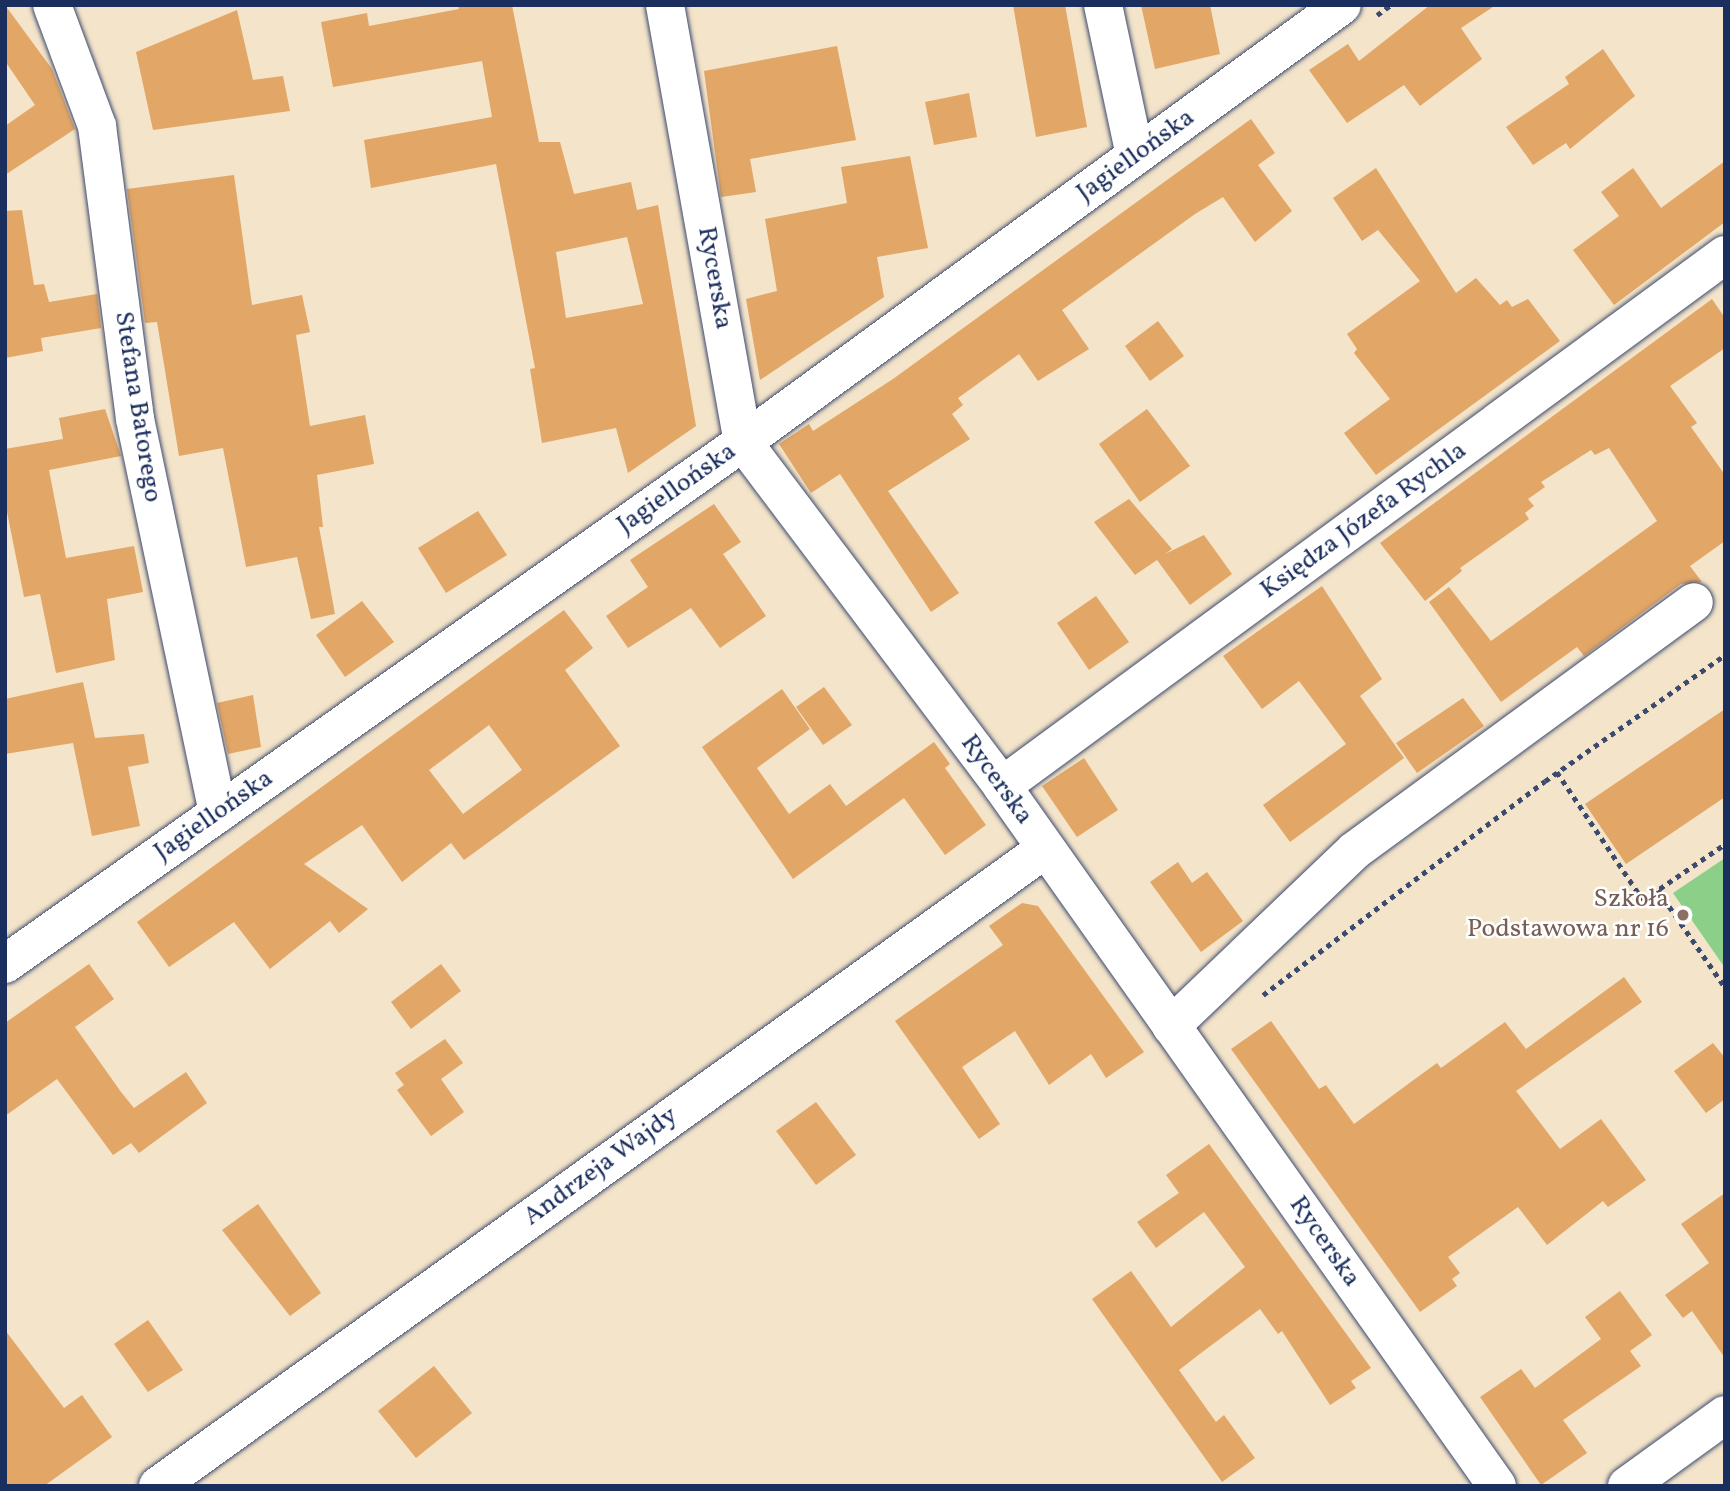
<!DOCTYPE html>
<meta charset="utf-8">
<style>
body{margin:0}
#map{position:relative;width:1730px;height:1491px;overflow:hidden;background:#f4e4ca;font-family:Vollkorn,serif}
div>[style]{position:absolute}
.green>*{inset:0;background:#8bcf88}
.building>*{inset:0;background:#e2a666}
.path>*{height:4.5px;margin-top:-2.25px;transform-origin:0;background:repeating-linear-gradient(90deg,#3c4a6e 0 5px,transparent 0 10px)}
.roads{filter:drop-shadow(0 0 2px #3c4a6e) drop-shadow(0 0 2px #3c4a6e)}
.minor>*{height:38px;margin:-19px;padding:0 19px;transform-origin:19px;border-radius:19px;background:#fff}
.dots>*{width:19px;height:19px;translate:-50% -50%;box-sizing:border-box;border:4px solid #fff;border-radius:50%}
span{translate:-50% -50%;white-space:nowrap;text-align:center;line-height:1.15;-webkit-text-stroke:5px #fff;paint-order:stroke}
.street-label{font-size:26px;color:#1b2f5e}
.education-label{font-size:26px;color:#785e54}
.right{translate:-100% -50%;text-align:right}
.frame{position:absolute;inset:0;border:7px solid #1b2f5e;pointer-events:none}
</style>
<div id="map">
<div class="green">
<i style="clip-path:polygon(1725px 858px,1725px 968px,1673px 893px)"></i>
</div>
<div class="building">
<i style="clip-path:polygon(5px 5px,52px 69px,75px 129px,5px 175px,5px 126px,35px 105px,5px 61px)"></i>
<i style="clip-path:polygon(evenodd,458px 5px,512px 5px,539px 142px,560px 142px,574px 194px,631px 182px,637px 210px,658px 205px,696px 426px,628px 473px,616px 428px,542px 443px,530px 369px,535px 368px,496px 164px,371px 188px,364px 140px,492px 117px,482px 61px,333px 87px,321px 22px,367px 13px,369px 26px,459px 9px,458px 5px,627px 237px,643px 304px,566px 318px,556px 252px,627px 237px)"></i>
<i style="clip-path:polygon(1013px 5px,1065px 5px,1087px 127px,1036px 137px)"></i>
<i style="clip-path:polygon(1141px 5px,1210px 5px,1220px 54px,1155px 69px)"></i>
<i style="clip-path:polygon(1430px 5px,1496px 5px,1461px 28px,1482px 59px,1420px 106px,1404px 85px,1347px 123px,1309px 70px,1348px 44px,1359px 61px)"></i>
<i style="clip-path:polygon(237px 10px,253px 80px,283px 76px,290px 111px,153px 130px,136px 52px)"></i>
<i style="clip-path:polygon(837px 46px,856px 140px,750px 159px,756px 192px,721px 197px,704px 71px)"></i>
<i style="clip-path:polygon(1603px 49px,1635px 96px,1570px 149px,1566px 143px,1533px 165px,1506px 127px,1569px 84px,1565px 77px)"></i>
<i style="clip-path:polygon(969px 93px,977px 137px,934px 145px,925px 102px)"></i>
<i style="clip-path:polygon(1251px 119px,1275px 153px,1258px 165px,1292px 211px,1255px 242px,1223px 197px,1195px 214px,1062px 310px,1089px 349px,1038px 381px,1019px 354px,958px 398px,963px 405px,952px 414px,970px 439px,888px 491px,959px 593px,931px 612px,840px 474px,811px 493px,779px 444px,809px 424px,813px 431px,893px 379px)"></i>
<i style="clip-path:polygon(910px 156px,928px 248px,877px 257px,884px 297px,760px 380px,746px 299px,777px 291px,765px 219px,847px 203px,841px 167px)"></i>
<i style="clip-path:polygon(1725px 161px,1725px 222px,1614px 305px,1573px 250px,1619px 216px,1601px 192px,1633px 168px,1661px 208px)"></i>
<i style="clip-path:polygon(1376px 168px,1456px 293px,1476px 278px,1500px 305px,1507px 300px,1512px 307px,1528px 299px,1560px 341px,1376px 475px,1344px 433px,1390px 399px,1354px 353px,1357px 349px,1347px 334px,1420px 281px,1378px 230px,1362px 241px,1333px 198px)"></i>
<i style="clip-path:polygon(234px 175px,252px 305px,302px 295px,310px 332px,296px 335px,310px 426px,365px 415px,374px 464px,317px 475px,323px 527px,319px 527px,335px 614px,311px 619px,297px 557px,246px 567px,223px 448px,179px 456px,157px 322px,145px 323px,127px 189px)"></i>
<i style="clip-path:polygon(22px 210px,34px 285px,44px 284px,49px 302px,97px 294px,101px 328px,41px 338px,43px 351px,5px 358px,5px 211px)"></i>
<i style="clip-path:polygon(1712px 299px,1725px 318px,1725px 348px,1670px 386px,1697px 423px,1691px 427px,1725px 475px,1725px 541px,1690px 566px,1702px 582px,1681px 584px,1584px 656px,1577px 647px,1501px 702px,1429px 602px,1449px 587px,1491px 641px,1657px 521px,1609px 448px,1595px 455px,1591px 450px,1541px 482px,1545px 487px,1528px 499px,1534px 506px,1525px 513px,1529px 519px,1460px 568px,1462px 571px,1425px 601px,1380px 543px)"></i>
<i style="clip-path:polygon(1158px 321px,1184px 356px,1150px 381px,1125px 346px)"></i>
<i style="clip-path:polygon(105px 409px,121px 456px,49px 470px,66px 558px,134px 546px,143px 592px,107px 599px,115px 660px,56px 673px,40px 594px,24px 597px,5px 502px,5px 449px,63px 439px,59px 418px)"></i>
<i style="clip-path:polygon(1147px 409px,1190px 466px,1140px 502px,1099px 444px)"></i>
<i style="clip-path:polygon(1129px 499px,1172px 549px,1165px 554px,1204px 535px,1232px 574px,1190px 605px,1157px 560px,1135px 575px,1094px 522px)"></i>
<i style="clip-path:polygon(714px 504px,741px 542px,723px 554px,766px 616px,720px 648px,691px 608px,628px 648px,606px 616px,648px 587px,630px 560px)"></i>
<i style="clip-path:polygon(478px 511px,507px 555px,446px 593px,418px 548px)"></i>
<i style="clip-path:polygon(1322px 586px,1382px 679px,1360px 696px,1404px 758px,1290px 842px,1263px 805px,1346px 744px,1299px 681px,1262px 709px,1223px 656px)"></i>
<i style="clip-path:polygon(1096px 596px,1129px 642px,1089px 670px,1057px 623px)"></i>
<i style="clip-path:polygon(362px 601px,394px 642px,345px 677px,316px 635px)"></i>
<i style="clip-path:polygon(evenodd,564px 610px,593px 648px,565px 670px,620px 746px,464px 860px,451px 843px,402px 882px,362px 825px,304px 864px,368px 909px,339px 933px,330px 921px,270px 969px,234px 922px,169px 967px,137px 922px,564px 610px,489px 725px,522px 770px,463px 814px,429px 770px,489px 725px)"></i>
<i style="clip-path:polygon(83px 682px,95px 738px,144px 734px,149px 763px,128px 767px,140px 826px,92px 836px,73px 743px,5px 754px,5px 699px)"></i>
<i style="clip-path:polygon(824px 687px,852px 725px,823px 745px,796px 707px)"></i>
<i style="clip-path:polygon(782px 689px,810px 729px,757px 768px,789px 814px,830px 784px,846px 806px,934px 742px,950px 764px,945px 768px,986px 825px,945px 855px,904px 798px,793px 879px,702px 747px)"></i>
<i style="clip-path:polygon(253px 695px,261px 747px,228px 754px,217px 703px)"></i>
<i style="clip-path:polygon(1463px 698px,1484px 726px,1417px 773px,1396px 743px)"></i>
<i style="clip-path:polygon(1725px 709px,1725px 797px,1626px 864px,1585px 804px)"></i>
<i style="clip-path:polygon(1084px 758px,1118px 810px,1077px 837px,1042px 786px)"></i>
<i style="clip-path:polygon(1178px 862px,1192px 883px,1207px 872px,1243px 921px,1201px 952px,1150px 882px)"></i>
<i style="clip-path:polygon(1022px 903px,1038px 906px,1144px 1052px,1106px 1078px,1091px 1054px,1049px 1085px,1015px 1031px,962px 1067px,1000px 1124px,979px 1139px,895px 1021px,1003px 945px,989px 926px)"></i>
<i style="clip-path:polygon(89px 964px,114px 999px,75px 1027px,121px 1092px,134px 1108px,186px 1072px,207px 1103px,139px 1153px,131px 1143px,113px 1155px,57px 1079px,5px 1116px,5px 1023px)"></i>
<i style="clip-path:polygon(441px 964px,461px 991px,411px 1029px,391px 1002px)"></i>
<i style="clip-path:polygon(1624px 977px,1642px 1002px,1516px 1091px,1560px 1149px,1601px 1119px,1646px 1180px,1608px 1207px,1603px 1201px,1547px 1245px,1518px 1207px,1448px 1257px,1460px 1273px,1452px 1279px,1457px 1286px,1420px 1312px,1231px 1049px,1271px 1021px,1319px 1089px,1326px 1085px,1354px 1124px,1419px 1076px,1437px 1063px,1441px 1068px,1505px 1022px,1526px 1049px)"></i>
<i style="clip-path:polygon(445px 1039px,463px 1063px,441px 1079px,464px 1112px,431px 1136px,397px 1090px,404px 1085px,395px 1073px)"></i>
<i style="clip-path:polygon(1713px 1043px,1725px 1058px,1725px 1099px,1706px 1113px,1674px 1071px)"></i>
<i style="clip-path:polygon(816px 1102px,856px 1155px,816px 1185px,776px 1131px)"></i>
<i style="clip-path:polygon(1209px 1144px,1371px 1368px,1351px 1381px,1356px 1388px,1330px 1405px,1282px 1331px,1278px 1334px,1260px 1309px,1201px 1353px,1179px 1370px,1216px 1422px,1224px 1415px,1255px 1458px,1222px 1482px,1092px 1299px,1131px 1271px,1171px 1327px,1245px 1267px,1204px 1212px,1156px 1248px,1137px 1222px,1179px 1193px,1166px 1175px)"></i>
<i style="clip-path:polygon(1725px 1193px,1725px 1358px,1692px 1311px,1683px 1318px,1665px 1295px,1709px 1263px,1681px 1224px)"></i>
<i style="clip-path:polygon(258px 1204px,321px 1293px,290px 1316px,222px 1230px)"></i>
<i style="clip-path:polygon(1620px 1291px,1652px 1335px,1630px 1351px,1641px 1366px,1563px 1420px,1587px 1453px,1541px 1485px,1480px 1397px,1521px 1369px,1535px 1388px,1601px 1339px,1585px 1317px)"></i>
<i style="clip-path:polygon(148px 1320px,183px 1370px,148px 1392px,114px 1344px)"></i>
<i style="clip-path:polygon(5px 1330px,64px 1408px,82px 1395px,112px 1437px,44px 1486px,5px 1486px)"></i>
<i style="clip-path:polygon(434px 1366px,472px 1413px,416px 1458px,378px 1411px)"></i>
</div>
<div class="path">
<i style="left:1377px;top:15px;width:17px;rotate:-36deg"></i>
<i style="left:1557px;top:772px;width:154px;rotate:56.1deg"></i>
<i style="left:1643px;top:900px;width:99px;rotate:-34.3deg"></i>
<i style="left:1658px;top:890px;width:118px;rotate:55.4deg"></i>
<i style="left:1263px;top:995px;width:354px;rotate:-37.2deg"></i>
<i style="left:1545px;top:781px;width:220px;rotate:-35deg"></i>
</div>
<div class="roads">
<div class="minor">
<i style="left:52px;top:5px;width:129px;rotate:69.6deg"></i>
<i style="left:97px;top:126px;width:295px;rotate:82.6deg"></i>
<i style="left:135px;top:419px;width:403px;rotate:78.1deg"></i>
<i style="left:665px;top:5px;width:444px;rotate:79.9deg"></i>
<i style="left:743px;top:442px;width:431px;rotate:53deg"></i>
<i style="left:1002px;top:786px;width:857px;rotate:54.73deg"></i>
<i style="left:1103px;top:5px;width:154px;rotate:78deg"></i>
<i style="left:1002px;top:786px;width:897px;rotate:-36.3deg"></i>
<i style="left:5px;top:964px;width:904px;rotate:-35.27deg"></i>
<i style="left:743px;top:442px;width:741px;rotate:-36.11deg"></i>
<i style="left:1171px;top:1026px;width:253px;rotate:-43.7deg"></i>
<i style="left:1354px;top:851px;width:421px;rotate:-36.2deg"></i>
<i style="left:158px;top:1486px;width:1092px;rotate:-35.68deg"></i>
<i style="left:1627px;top:1486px;width:121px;rotate:-35.9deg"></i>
</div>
</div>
<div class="dots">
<i style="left:1683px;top:915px;background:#8d6e63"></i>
</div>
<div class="street-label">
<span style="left:1136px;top:156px;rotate:-36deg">Jagiellońska</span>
<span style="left:714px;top:278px;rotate:80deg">Rycerska</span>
<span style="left:137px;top:407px;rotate:81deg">Stefana Batorego</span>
<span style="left:677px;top:489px;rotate:-35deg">Jagiellońska</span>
<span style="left:1364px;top:521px;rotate:-36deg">Księdza Józefa Rychla</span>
<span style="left:996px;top:780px;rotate:54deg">Rycerska</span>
<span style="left:214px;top:816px;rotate:-35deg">Jagiellońska</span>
<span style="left:601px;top:1167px;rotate:-36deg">Andrzeja Wajdy</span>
<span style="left:1324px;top:1242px;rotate:55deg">Rycerska</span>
</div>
<div class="education-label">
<span class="right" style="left:1669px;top:915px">Szkoła<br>Podstawowa nr 16</span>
</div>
<div class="frame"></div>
</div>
